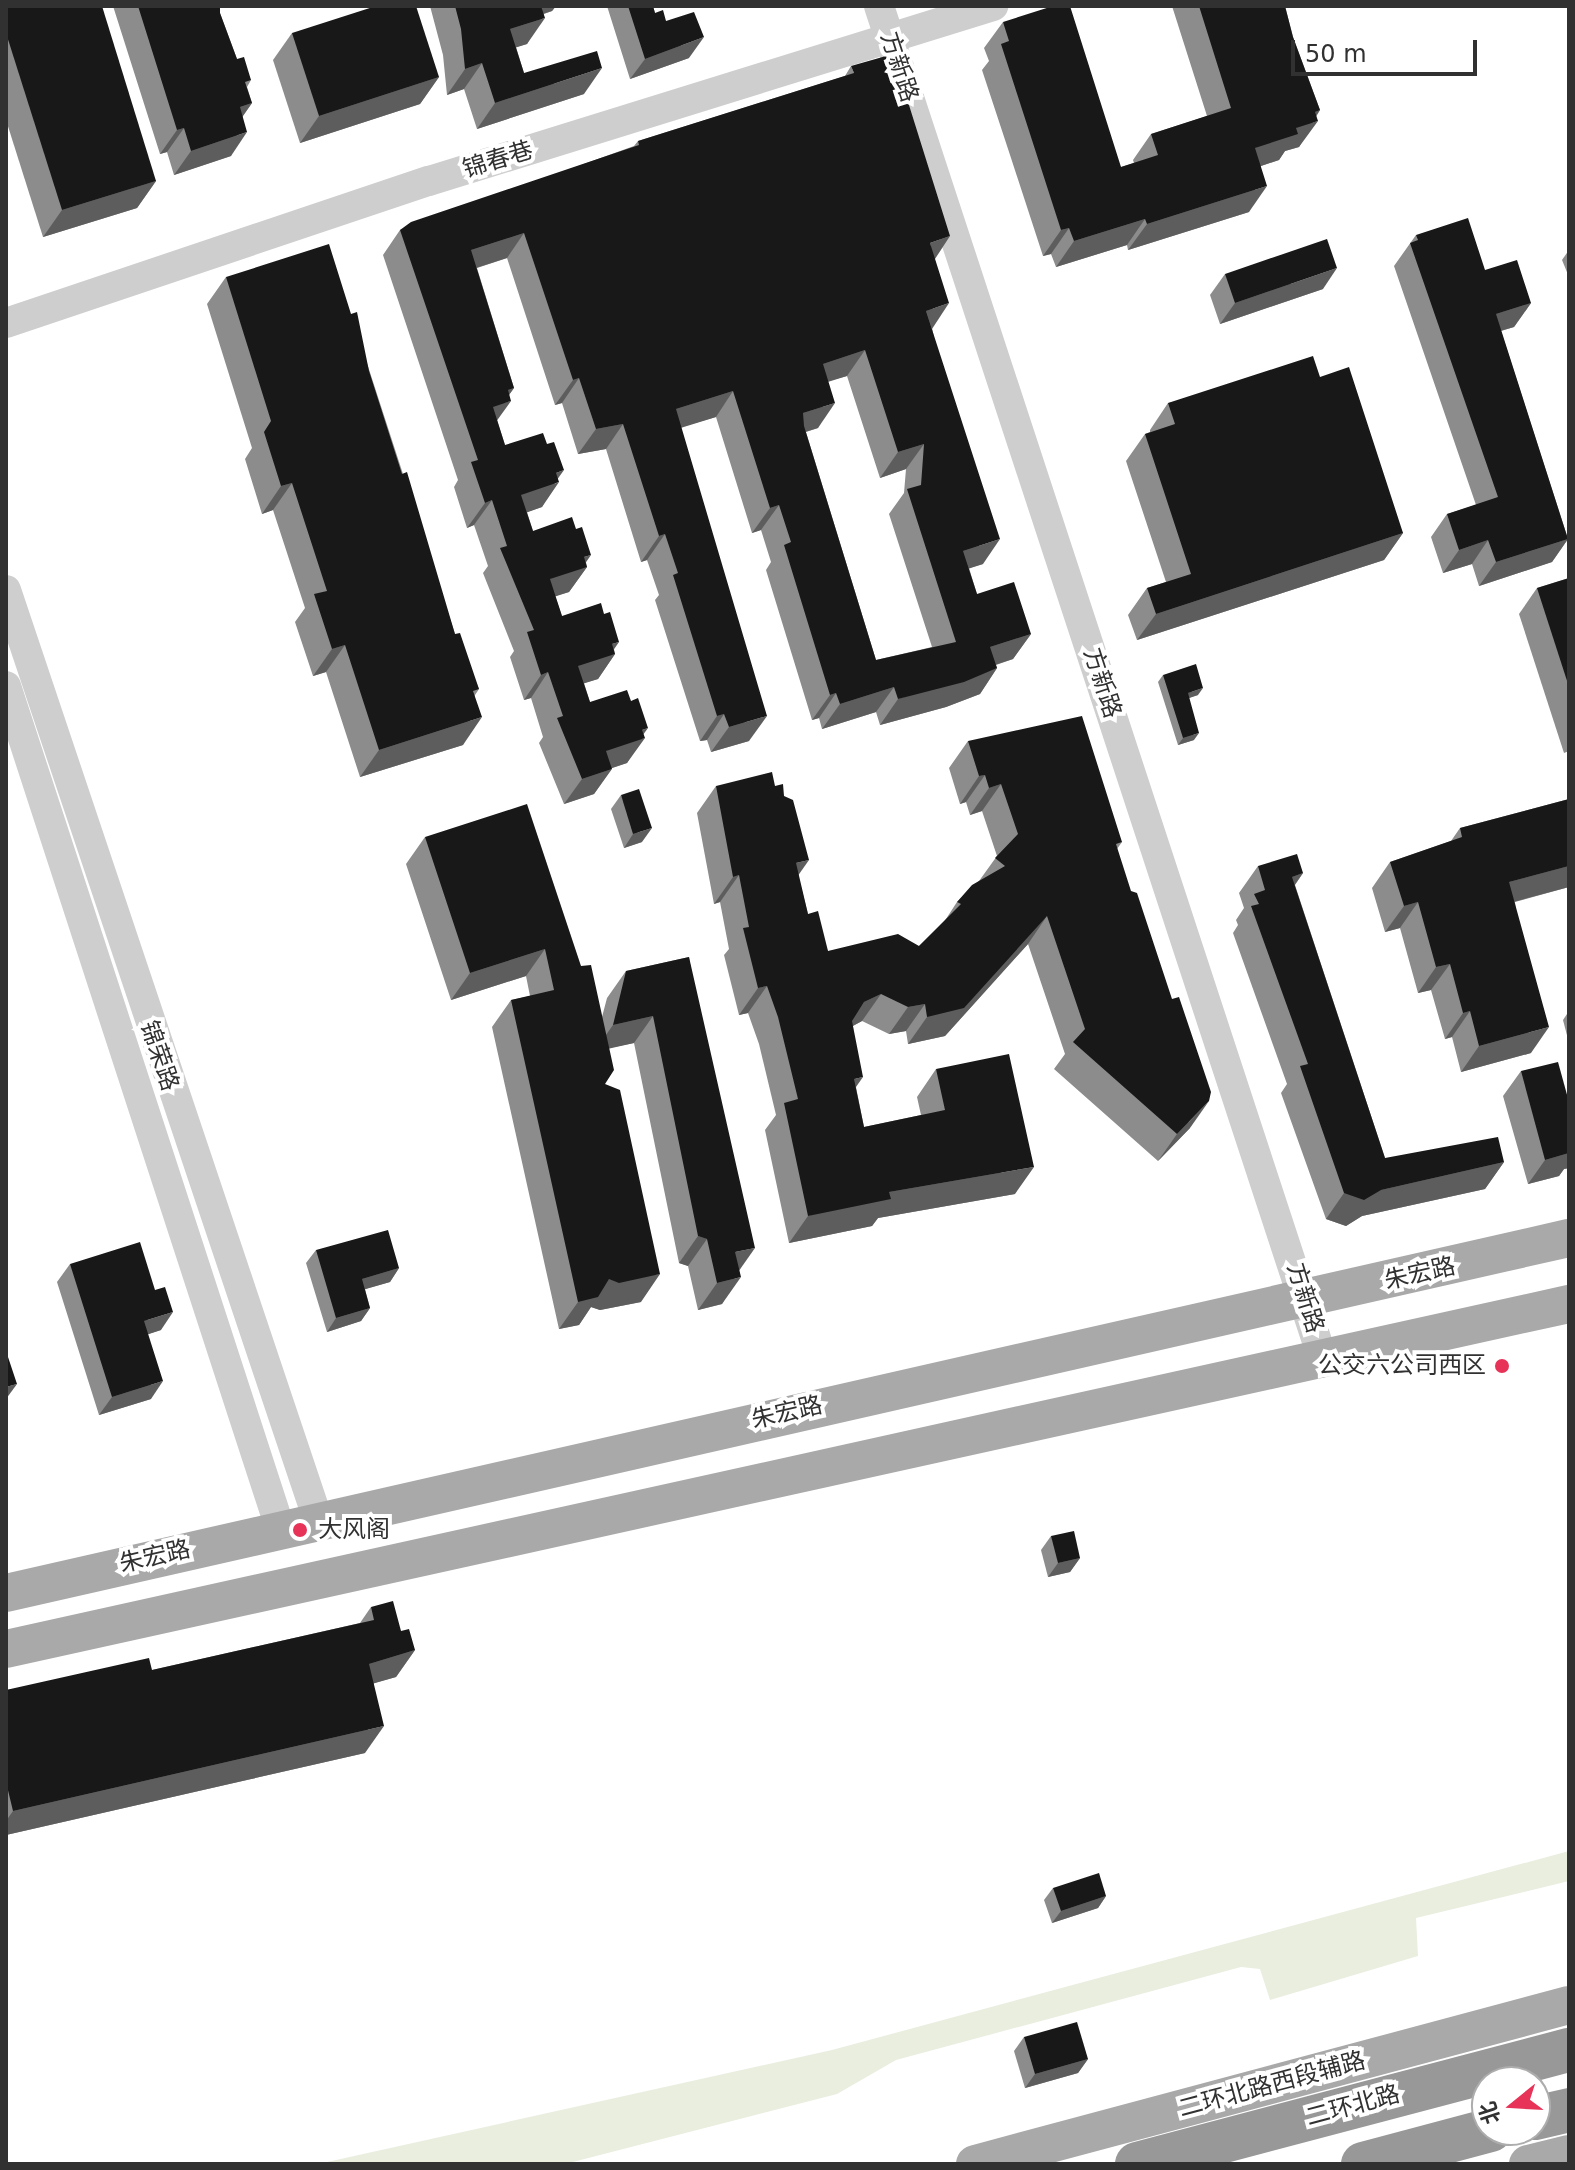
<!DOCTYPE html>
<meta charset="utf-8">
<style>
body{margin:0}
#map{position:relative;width:1575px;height:2170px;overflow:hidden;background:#fff;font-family:"DejaVu Sans","Noto Sans SC",sans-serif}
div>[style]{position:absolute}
.green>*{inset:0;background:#e9eedf}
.minor>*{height:30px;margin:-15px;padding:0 15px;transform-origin:15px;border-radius:15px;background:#cecece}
.major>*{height:38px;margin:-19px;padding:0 19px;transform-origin:19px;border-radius:19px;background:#a9a9a9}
.highway>*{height:44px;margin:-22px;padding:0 22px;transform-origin:22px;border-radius:22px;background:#989898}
.wall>*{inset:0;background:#8c8c8c}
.shaded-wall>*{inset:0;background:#5d5d5d}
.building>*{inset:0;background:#181818}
.dots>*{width:22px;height:22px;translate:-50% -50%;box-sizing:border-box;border:4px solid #fff;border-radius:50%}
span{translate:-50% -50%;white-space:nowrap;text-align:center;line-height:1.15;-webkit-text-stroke:8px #fff;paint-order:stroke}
.street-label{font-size:24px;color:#313131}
.poi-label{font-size:24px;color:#313131}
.right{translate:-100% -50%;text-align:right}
.left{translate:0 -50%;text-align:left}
.frame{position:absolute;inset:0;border:8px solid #313131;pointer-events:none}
.north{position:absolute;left:1471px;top:2066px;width:80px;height:80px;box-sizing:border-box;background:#fff;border:2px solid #adadad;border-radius:50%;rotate:252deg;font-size:22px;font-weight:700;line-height:32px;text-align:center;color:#313131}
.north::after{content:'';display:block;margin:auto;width:28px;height:36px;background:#e73358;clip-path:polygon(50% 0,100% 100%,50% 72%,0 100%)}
.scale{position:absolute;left:1291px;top:40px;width:186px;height:36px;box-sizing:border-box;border:4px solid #313131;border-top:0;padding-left:10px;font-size:24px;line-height:28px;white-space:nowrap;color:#313131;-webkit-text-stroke:6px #fff;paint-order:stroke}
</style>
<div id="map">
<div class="green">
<i style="clip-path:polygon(1569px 1851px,1569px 1881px,1416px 1918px,1418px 1956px,1270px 2000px,1260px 1969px,1241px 1967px,896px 2060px,837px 2094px,565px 2164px,318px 2164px,832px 2050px)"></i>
</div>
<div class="minor">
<i style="left:879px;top:6px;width:1425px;rotate:71.84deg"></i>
<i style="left:6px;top:323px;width:446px;rotate:-18.6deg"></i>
<i style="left:429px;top:181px;width:591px;rotate:-17.24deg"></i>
<i style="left:6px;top:590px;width:981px;rotate:71.45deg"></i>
<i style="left:6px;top:686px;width:885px;rotate:71.97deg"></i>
</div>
<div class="major">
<i style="left:6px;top:1593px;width:1603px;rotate:-12.8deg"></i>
<i style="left:6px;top:1649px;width:1601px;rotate:-12.45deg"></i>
<i style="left:975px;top:2164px;width:615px;rotate:-14.99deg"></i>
<i style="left:1528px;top:2164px;width:42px;rotate:-13.7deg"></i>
</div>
<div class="highway">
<i style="left:1535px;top:2118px;width:35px;rotate:-13deg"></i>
<i style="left:1137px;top:2164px;width:447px;rotate:-14.8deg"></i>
<i style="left:1363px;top:2164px;width:132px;rotate:-14.9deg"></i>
</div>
<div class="wall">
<i style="clip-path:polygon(6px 6px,156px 181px,137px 208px,43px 237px,6px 120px)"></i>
<i style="clip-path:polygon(113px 6px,220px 6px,220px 13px,237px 59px,251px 80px,247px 87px,252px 103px,243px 116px,231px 156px,174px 175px,167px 152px,160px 154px)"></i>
<i style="clip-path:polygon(430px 6px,556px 6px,552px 11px,544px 14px,527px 44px,516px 47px,524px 73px,584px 94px,477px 129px,464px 89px,447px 95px,443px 55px)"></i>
<i style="clip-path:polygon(607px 6px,653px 6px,655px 13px,666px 21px,689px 58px,630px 79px)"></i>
<i style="clip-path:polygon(1172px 6px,1285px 6px,1293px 37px,1320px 110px,1299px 147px,1285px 151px,1279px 160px,1261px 166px,1249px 212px,1128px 250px,1127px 245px,1056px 267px,1051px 254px,1043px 256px,1011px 158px,982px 70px,989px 61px,984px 48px,1003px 22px,1121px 167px,1134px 163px,1133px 160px,1151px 134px,1207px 116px)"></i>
<i style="clip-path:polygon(292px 33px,439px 77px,420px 104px,300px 143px,273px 60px)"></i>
<i style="clip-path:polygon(evenodd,851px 66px,935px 259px,932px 328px,983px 564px,969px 568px,977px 594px,1031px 634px,1013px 659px,996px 665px,997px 668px,980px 694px,946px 707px,880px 725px,876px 712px,822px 729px,819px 718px,812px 720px,766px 570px,771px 562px,761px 530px,752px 533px,716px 417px,681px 427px,749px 741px,711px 752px,707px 740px,700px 741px,655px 600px,659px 595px,647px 560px,641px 562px,606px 449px,578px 454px,562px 403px,555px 405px,507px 258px,477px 268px,514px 388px,509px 395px,497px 420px,505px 445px,558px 478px,542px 507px,527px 512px,533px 531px,586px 562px,587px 567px,569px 592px,555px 596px,562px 616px,614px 649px,615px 654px,598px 679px,584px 683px,590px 702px,644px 735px,627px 763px,612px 768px,594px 794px,564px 804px,539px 743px,543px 737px,531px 698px,524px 700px,510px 657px,514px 651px,483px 573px,488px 566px,474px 525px,467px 528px,454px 487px,458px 480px,383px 255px,400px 230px,634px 146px,638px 141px,845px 76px,851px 66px,847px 376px,880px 478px,906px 469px,904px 493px,889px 514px,932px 647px,876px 660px,806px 432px,818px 428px,828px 381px,847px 376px)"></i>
<i style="clip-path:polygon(1416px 235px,1485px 270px,1531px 303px,1514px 327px,1501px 331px,1568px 539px,1552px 562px,1479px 586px,1472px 564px,1443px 573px,1431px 537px,1447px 514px,1476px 505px,1394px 266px)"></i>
<i style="clip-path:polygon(1569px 250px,1569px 277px,1562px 260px)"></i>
<i style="clip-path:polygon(1225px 274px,1323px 289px,1220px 324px,1210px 295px)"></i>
<i style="clip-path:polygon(226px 277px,351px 314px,455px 634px,479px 689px,475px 695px,463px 745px,360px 777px,326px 672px,313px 676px,295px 622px,305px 608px,273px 510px,262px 514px,245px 459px,252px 448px,207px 304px)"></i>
<i style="clip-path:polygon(1320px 377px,1403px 533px,1384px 560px,1137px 640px,1128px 615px,1147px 588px,1166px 582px,1126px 461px,1145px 434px,1150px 432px,1150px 430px,1168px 403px)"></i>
<i style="clip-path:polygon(1569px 578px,1569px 751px,1564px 753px,1519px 614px,1537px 588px)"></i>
<i style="clip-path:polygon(1163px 675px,1198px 695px,1189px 698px,1194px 740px,1178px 745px,1158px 682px)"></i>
<i style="clip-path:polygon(968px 741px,1122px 842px,1117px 849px,1190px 1128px,1158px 1161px,1054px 1069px,1065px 1054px,1028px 944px,945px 1036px,908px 1044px,906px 1031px,889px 1034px,862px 1021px,853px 1026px,856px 1087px,864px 1127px,921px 1115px,917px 1097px,936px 1069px,1015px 1194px,878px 1218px,872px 1226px,789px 1243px,765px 1130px,776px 1115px,759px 1044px,748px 1013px,739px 1015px,724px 955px,729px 949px,720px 902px,714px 904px,697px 813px,716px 786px,775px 786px,784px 796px,798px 875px,808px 914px,828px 951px,919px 946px,944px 922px,957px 902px,979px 881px,997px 856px,982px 811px,970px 815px,966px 802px,960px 804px,949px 768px)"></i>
<i style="clip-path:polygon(621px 795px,642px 842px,624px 848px,611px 809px)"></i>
<i style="clip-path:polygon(1569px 799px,1569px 887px,1515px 902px,1531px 1053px,1461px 1072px,1452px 1037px,1445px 1039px,1431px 990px,1418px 993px,1400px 928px,1385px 932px,1372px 888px,1390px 862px,1451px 841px,1460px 828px)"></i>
<i style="clip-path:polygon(425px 837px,581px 966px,602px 1017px,607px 998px,626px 971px,689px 957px,739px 1270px,722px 1304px,698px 1310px,688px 1266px,679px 1263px,634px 1043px,609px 1048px,605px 1084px,641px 1302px,600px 1310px,591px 1307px,579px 1325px,559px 1329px,492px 1027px,511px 1000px,530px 996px,526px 976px,451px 1000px,406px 864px)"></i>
<i style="clip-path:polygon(1258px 866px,1303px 873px,1295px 885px,1385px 1158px,1504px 1162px,1485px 1189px,1362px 1216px,1346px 1226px,1326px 1219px,1281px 1093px,1287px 1084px,1233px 933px,1238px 925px,1236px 920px,1244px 908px,1239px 893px)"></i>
<i style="clip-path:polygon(1569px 1011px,1569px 1043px,1563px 1020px)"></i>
<i style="clip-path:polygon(1521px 1071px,1569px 1102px,1569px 1168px,1564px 1169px,1559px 1176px,1528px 1184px,1503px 1096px)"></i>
<i style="clip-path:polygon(316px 1250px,399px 1268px,390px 1282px,365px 1289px,370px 1308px,361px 1321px,327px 1332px,306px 1263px)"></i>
<i style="clip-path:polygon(70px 1264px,161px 1330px,148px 1334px,151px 1399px,99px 1415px,57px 1282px)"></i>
<i style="clip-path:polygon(1051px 1536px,1080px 1558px,1070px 1572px,1048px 1577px,1041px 1550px)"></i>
<i style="clip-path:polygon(371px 1607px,401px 1631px,415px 1650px,396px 1677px,374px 1683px,365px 1753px,6px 1835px,6px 1690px,152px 1670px,360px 1623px)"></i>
<i style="clip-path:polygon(1053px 1888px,1106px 1896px,1098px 1908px,1052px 1923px,1044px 1900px)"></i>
<i style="clip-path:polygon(1024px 2037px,1088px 2059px,1078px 2073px,1025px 2088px,1014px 2051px)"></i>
</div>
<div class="shaded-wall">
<i style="clip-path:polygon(530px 6px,556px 6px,552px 11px,520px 21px)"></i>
<i style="clip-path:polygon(545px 18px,527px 44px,492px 55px,510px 29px)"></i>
<i style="clip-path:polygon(704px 37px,689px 58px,630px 79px,645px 59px)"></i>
<i style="clip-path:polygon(482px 63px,464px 89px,447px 95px,465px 69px)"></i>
<i style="clip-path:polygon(602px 68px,584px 94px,477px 129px,495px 103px)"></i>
<i style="clip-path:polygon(439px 77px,420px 104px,300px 143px,319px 116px)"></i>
<i style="clip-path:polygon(252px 103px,235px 127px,240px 107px)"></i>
<i style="clip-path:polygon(1320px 110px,1311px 123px,1318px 121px,1299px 147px,1285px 151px,1279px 160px,1237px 174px,1255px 148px,1296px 128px,1315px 112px)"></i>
<i style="clip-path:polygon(184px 128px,167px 152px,160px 154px,177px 130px)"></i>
<i style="clip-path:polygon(247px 132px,231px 156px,174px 175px,191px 151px)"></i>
<i style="clip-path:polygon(156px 181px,137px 208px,43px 237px,62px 210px)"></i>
<i style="clip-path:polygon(1267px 186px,1249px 212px,1128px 250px,1147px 224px)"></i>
<i style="clip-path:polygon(1145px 219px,1127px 245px,1056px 267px,1074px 241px)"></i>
<i style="clip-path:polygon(1069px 228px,1051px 254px,1043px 256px,1061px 230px)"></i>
<i style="clip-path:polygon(524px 233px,507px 258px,454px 275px,471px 250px)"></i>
<i style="clip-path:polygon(950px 236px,933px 262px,930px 243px)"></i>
<i style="clip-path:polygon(1337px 268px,1323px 289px,1220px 324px,1235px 303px)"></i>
<i style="clip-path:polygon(949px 303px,932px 329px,926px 311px)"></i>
<i style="clip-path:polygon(1531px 303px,1514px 327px,1479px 337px,1496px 314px)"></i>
<i style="clip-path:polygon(865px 350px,847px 376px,805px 389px,823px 364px)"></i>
<i style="clip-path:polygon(579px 378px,562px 403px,555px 405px,573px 380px)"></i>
<i style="clip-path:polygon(514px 388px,503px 403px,511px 401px,493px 426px,493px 407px,508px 390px)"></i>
<i style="clip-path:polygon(733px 391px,716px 417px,658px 435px,676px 409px)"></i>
<i style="clip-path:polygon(835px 403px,818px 428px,785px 438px,803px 413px)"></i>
<i style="clip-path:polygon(623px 424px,606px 449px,578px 454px,596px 429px)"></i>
<i style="clip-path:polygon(924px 444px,906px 469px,880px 478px,898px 452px)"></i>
<i style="clip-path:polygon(564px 470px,554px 484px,559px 482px,542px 507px,503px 521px,521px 495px,556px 473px)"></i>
<i style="clip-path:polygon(292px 483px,273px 510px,262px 514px,281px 486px)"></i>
<i style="clip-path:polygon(492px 500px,474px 525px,467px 528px,485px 503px)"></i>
<i style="clip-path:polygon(779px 505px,761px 530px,752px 533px,770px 508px)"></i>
<i style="clip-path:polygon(1403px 533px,1384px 560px,1137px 640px,1156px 614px)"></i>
<i style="clip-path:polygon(665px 534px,647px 560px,641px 562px,659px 536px)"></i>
<i style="clip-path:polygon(1000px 539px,983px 564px,946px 576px,963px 551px)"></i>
<i style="clip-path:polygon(1568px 539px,1552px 562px,1479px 586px,1496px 562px)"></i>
<i style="clip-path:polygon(1488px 540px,1472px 564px,1443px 573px,1459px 550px)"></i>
<i style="clip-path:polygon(591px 555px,582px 568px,587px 567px,569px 592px,532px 604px,550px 579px,584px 557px)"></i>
<i style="clip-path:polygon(1031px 634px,1013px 659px,973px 672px,990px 647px)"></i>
<i style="clip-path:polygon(619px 642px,610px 655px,615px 654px,598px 679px,560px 691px,578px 666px,612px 644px)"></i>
<i style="clip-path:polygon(345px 645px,326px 672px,313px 676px,332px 649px)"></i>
<i style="clip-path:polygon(997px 668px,980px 694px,946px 707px,880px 725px,898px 699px)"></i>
<i style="clip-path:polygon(548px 672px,531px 698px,524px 700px,541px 675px)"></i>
<i style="clip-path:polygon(894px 687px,876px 712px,822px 729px,840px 704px)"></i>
<i style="clip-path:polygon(1203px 688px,1198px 695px,1183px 700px,1188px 693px)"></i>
<i style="clip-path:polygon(836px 693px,819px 718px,812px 720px,830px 695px)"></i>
<i style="clip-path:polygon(724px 714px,707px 740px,700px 741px,717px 716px)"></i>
<i style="clip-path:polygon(767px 716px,749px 741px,711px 752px,729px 727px)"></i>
<i style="clip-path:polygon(482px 717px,463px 745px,360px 777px,379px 750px)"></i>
<i style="clip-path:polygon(648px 728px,640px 739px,645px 738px,627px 763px,588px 776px,606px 751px,642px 730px)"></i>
<i style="clip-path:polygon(1199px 733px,1194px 740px,1178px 745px,1183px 738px)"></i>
<i style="clip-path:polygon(612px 769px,594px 794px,564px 804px,582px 779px)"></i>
<i style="clip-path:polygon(985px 775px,966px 802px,960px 804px,979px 776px)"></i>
<i style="clip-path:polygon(1001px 784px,982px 811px,970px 815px,989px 788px)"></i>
<i style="clip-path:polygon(652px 828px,642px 842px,624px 848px,633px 834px)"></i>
<i style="clip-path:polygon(809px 860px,790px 887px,796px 863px)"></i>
<i style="clip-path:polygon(1569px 866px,1569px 887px,1491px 908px,1509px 882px)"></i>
<i style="clip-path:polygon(1303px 873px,1284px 900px,1292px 877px)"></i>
<i style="clip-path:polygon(739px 875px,720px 902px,714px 904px,733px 877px)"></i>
<i style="clip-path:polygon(1418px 902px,1400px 928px,1385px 932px,1404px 906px)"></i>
<i style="clip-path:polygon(1047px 916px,1028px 944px,945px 1036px,908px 1044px,927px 1017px)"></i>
<i style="clip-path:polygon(545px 949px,526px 976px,451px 1000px,470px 973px)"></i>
<i style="clip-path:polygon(1450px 964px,1431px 990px,1418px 993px,1436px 967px)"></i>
<i style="clip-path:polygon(767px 986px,748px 1013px,739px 1015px,758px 988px)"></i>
<i style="clip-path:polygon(881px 994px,862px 1021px,845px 1030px,864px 1002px)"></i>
<i style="clip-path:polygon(925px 1004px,906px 1031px,889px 1034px,908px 1007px)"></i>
<i style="clip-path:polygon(1470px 1011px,1452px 1037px,1445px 1039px,1463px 1013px)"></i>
<i style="clip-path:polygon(653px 1016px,634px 1043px,594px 1052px,613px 1025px)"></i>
<i style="clip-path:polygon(1549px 1027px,1531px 1053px,1461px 1072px,1479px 1046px)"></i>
<i style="clip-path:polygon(863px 1077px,844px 1104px,854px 1079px)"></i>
<i style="clip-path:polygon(1209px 1101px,1190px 1128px,1158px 1161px,1177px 1134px)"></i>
<i style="clip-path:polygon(1569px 1153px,1569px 1168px,1564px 1169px,1559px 1176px,1528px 1184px,1545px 1160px)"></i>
<i style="clip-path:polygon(1504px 1162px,1485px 1189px,1362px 1216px,1346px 1226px,1326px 1219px,1344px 1193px,1381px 1190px)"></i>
<i style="clip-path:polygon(1034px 1167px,1015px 1194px,878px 1218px,872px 1226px,789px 1243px,808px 1216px,889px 1192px)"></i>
<i style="clip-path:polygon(698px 1236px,707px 1239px,688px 1266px,679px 1263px)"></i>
<i style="clip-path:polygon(755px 1248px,736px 1275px,735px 1252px)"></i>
<i style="clip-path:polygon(399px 1268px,390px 1282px,352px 1293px,362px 1279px)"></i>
<i style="clip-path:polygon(660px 1274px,641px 1302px,600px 1310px,591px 1307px,579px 1325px,559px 1329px,578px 1302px,609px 1279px)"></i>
<i style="clip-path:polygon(741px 1277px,722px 1304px,698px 1310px,717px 1283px)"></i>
<i style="clip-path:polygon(370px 1308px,361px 1321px,327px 1332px,336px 1318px)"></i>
<i style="clip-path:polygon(173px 1312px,161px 1330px,131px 1340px,144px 1321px)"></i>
<i style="clip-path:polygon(163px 1381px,151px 1399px,99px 1415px,112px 1397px)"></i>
<i style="clip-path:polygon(17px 1384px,6px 1399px,6px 1387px)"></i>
<i style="clip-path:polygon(1080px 1558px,1070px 1572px,1048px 1577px,1058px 1563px)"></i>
<i style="clip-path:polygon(415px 1650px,396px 1677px,351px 1690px,369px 1664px)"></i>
<i style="clip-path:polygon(384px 1726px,365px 1753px,6px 1835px,6px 1821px,13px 1811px)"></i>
<i style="clip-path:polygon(1106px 1896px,1098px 1908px,1052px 1923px,1061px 1911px)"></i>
<i style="clip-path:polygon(1088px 2059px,1078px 2073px,1025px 2088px,1035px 2074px)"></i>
</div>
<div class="building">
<i style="clip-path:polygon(6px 6px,102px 6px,156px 181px,62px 210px,6px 33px)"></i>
<i style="clip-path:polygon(138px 6px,220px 6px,220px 13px,237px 59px,244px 57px,251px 80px,245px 82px,252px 103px,240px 107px,247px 132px,191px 151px,184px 128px,177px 130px)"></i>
<i style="clip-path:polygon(376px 6px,416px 6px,439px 77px,319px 116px,292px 33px)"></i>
<i style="clip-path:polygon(455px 6px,541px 6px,545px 18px,510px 29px,524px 73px,597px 51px,602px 68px,495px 103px,482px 63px,465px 69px,461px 29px)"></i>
<i style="clip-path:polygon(628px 6px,653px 6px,655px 13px,663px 10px,666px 21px,694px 12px,704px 37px,645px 59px)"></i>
<i style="clip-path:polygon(1053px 6px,1070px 6px,1121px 167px,1158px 155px,1151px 134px,1231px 108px,1199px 6px,1285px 6px,1293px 37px,1320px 110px,1315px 112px,1318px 121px,1296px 128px,1298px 134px,1255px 148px,1267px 186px,1147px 224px,1145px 219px,1074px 241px,1069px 228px,1061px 230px,1001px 44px,1009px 41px,1003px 22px)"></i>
<i style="clip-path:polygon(evenodd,893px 54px,950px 236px,930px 243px,949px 303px,926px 311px,1000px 539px,963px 551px,977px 594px,1014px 582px,1031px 634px,990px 647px,997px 668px,964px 682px,898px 699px,894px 687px,840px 704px,836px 693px,830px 695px,784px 545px,791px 542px,779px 505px,770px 508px,733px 391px,676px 409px,767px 716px,729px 727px,724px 714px,717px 716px,673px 575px,678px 573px,665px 534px,659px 536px,623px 424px,596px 429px,579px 378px,573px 380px,524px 233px,471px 250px,514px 388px,508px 390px,511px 401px,493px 407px,505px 445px,543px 433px,547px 444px,554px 442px,564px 470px,556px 473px,559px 482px,521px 495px,533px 531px,572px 517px,576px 529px,582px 527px,591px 555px,584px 557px,587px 567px,550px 579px,562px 616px,601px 603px,604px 614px,610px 612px,619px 642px,612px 644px,615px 654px,578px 666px,590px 702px,627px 690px,631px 701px,638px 698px,648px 728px,642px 730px,645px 738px,606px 751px,612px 769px,582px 779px,557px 718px,563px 716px,548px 672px,541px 675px,527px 632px,534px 630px,500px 548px,507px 546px,492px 500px,485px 503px,471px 462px,478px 460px,400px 230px,411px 222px,639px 145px,638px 141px,854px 73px,851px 66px,893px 54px,865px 350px,898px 452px,924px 444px,921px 485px,907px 489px,956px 642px,876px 660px,804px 426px,803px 413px,835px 403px,823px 364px,865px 350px)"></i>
<i style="clip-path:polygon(1468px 218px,1485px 270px,1517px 260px,1531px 303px,1496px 314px,1568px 539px,1496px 562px,1488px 540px,1459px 550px,1447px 514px,1498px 497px,1410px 243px,1418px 240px,1416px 235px)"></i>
<i style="clip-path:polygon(1327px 239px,1337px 268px,1235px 303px,1225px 274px)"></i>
<i style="clip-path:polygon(329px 244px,351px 314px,357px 312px,369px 371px,402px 474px,407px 472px,455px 634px,460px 633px,479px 689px,473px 691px,482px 717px,379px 750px,345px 645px,332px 649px,314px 594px,327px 591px,292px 483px,281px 486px,264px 432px,271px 421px,226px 277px)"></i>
<i style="clip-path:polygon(1313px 356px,1320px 377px,1349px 367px,1403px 533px,1156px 614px,1147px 588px,1191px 574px,1145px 434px,1175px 424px,1168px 403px)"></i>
<i style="clip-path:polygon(1569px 578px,1569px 687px,1537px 588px)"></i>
<i style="clip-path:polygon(1196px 664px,1203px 688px,1188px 693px,1199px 733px,1183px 738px,1163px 675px)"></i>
<i style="clip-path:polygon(1082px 716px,1122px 842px,1116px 844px,1131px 891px,1137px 893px,1172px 999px,1179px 997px,1211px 1092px,1209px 1101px,1177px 1134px,1073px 1042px,1085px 1029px,1047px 916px,964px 1008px,927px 1017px,925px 1004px,908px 1007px,881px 994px,864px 1002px,852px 1021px,863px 1077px,854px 1079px,864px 1127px,945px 1110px,936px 1069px,1009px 1054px,1034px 1167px,889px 1192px,891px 1199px,808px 1216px,784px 1103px,798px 1099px,778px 1017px,767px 986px,758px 988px,743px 928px,749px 927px,739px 875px,733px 877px,716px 786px,772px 772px,775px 786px,783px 784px,784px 796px,793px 800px,809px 860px,796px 863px,808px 914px,818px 911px,828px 951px,898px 934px,919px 946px,961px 904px,957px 902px,972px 885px,1005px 866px,995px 858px,1018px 834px,1001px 784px,989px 788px,985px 775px,979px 776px,968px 741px)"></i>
<i style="clip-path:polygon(639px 789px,652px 828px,633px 834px,621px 795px)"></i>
<i style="clip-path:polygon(1569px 799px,1569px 866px,1509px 882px,1549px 1027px,1479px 1046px,1470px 1011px,1463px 1013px,1450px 964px,1436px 967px,1418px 902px,1404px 906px,1390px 862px,1462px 837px,1460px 828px)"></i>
<i style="clip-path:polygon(527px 804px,581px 966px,591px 965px,614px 1070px,605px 1084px,620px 1090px,660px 1274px,619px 1283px,609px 1279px,598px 1297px,578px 1302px,511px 1000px,554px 990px,545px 949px,470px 973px,425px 837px)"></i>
<i style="clip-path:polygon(1297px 854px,1303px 873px,1292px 877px,1385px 1158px,1498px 1137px,1504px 1162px,1381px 1190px,1364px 1200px,1344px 1193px,1300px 1066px,1308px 1064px,1251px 906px,1259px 904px,1254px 894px,1265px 890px,1258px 866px)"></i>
<i style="clip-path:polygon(689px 957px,755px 1248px,735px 1252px,741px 1277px,717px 1283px,707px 1239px,698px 1236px,653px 1016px,613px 1025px,626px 971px)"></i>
<i style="clip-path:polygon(1558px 1062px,1569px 1102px,1569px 1153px,1545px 1160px,1521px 1071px)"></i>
<i style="clip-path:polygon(388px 1230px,399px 1268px,362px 1279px,370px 1308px,336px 1318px,316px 1250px)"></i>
<i style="clip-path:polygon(140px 1242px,155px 1290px,165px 1287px,173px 1312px,144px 1321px,163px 1381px,112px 1397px,70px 1264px)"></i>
<i style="clip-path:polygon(6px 1351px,17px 1384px,6px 1387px)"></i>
<i style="clip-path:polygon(1074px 1531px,1080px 1558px,1058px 1563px,1051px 1536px)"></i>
<i style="clip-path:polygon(393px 1601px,401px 1631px,409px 1629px,415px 1650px,369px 1664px,384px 1726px,13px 1811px,6px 1782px,6px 1690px,149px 1658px,152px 1670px,374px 1620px,371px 1607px)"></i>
<i style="clip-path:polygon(1099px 1873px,1106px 1896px,1061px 1911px,1053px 1888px)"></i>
<i style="clip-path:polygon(1077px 2022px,1088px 2059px,1035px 2074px,1024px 2037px)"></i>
</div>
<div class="dots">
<i style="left:1502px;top:1366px;background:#e73358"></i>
<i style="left:300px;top:1530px;background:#e73358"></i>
</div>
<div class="street-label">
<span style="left:899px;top:67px;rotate:72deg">方新路</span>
<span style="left:498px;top:160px;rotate:-17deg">锦春巷</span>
<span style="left:1102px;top:683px;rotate:72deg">方新路</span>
<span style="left:159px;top:1056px;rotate:71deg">锦荣路</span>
<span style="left:1420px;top:1274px;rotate:-13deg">朱宏路</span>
<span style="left:1305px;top:1298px;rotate:73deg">方新路</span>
<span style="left:787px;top:1413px;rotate:-13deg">朱宏路</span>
<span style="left:155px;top:1557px;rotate:-13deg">朱宏路</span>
<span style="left:1272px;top:2085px;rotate:-15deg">二环北路西段辅路</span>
<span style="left:1353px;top:2106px;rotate:-15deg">二环北路</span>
</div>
<div class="poi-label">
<span class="right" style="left:1486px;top:1366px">公交六公司西区</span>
<span class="left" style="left:318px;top:1530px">大风阁</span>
</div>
<div class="frame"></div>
<div class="north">北</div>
<div class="scale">50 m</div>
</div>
